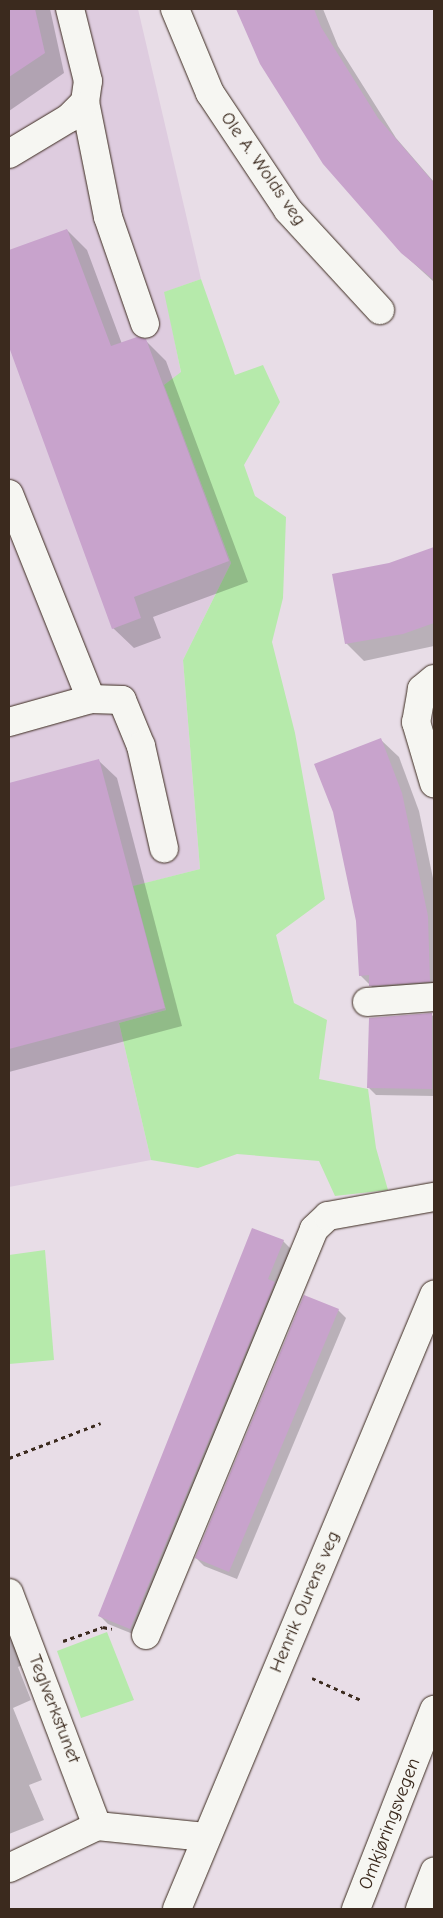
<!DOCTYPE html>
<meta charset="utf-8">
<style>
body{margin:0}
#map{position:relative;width:443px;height:1918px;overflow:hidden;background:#e8dde7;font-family:"Comic Neue",sans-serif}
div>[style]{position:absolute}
.built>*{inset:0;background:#deccdf}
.green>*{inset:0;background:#b6eaab}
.shadow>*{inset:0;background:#0003}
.building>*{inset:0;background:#c8a3cc}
.path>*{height:3px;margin-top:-1.5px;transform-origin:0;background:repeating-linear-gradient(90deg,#3b2a1e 0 4px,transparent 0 8px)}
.roads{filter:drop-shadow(0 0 1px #3b2a1e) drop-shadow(0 0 1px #3b2a1e)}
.minor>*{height:28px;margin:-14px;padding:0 14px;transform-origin:14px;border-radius:14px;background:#f6f6f2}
.highway>*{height:28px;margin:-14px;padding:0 14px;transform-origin:14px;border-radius:14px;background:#f6f6f2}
span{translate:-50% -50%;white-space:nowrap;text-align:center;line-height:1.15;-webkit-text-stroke:4px #f6f6f2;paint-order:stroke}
.street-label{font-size:19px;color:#3b2a1e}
.frame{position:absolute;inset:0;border:10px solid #3b2a1e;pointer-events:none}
</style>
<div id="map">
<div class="built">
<i style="clip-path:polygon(9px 9px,138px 9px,201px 279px,165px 292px,181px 373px,164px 385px,231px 563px,183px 660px,200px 869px,134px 886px,166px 1010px,119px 1023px,151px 1160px,9px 1187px)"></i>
</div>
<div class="green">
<i style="clip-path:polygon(201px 279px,235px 375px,263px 365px,280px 402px,244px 465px,255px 496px,286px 517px,283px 598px,272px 642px,295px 733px,325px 899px,276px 935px,294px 1003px,327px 1020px,319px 1079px,368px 1089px,376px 1148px,388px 1190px,335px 1196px,319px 1161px,237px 1154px,198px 1168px,151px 1160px,119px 1023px,166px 1010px,133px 886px,200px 869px,183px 660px,231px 563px,164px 385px,181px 372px,164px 292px)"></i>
<i style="clip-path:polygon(45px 1250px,54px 1360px,9px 1364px,9px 1255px)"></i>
<i style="clip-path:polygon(107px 1632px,134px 1700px,81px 1718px,57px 1651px)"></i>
</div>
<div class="shadow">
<i style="clip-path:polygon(9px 9px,50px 9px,64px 73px,9px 111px)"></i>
<i style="clip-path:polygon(237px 9px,323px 9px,338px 46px,396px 138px,434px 182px,434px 282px,398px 249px,261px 64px)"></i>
<i style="clip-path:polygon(67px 230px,87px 250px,122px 344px,145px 340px,166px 361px,248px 582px,153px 617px,161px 638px,134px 648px,113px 628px,9px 345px,9px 252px)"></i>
<i style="clip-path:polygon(434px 548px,434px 646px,364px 661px,346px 643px,389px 565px)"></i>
<i style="clip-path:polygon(381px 740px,399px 757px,419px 811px,434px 883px,434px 1000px,388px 1003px,360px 975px)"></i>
<i style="clip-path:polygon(99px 761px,117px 778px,182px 1026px,9px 1072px,9px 785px)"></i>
<i style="clip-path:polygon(431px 1014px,434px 1017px,434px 1096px,376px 1095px,368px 1087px)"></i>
<i style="clip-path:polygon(283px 1241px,291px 1249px,138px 1636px,108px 1624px,100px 1616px)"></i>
<i style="clip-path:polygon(338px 1310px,346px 1318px,237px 1579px,204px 1566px,196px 1558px)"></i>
<i style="clip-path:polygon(9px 1617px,29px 1662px,18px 1667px,31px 1700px,13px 1708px,42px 1780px,29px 1785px,44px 1820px,9px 1834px)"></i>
</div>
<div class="building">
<i style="clip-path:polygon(9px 9px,35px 9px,45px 53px,9px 77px)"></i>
<i style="clip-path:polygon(236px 9px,314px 9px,321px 27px,378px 118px,434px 183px,434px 280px,401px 253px,323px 164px,260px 64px)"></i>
<i style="clip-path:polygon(67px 229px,111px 346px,137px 337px,146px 339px,229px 561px,134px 597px,141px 618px,112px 629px,9px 347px,9px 250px)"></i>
<i style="clip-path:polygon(434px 547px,434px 623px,403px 634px,345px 644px,332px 574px,389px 563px)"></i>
<i style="clip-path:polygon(381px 738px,402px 793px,428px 916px,430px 982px,369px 986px,369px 975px,359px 976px,356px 921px,333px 812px,314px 764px)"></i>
<i style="clip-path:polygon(99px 759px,165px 1008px,9px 1049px,9px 783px)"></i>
<i style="clip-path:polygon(432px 1013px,432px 1089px,367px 1088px,369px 1018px)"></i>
<i style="clip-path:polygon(252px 1228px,284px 1240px,268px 1279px,275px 1282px,130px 1629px,98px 1616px)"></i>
<i style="clip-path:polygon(304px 1295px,339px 1309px,229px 1572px,195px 1558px)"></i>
</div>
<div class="path">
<i style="left:9px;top:1458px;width:98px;rotate:-20.8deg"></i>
<i style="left:63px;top:1641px;width:42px;rotate:-19.3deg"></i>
<i style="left:103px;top:1627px;width:9px;rotate:13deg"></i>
<i style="left:312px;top:1678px;width:54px;rotate:24.2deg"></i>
</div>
<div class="roads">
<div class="minor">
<i style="left:175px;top:9px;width:91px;rotate:67.4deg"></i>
<i style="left:210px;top:93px;width:141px;rotate:56.3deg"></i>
<i style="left:288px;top:210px;width:136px;rotate:47.4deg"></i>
<i style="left:85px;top:102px;width:117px;rotate:78.7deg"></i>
<i style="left:108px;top:217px;width:113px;rotate:70.9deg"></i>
<i style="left:9px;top:154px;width:70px;rotate:-31deg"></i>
<i style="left:69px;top:118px;width:23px;rotate:-45deg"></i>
<i style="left:85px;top:102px;width:21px;rotate:-82deg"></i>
<i style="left:88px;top:81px;width:74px;rotate:-104deg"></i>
<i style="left:9px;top:494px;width:221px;rotate:68.2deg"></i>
<i style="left:91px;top:699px;width:31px;rotate:2deg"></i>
<i style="left:122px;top:700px;width:50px;rotate:67.6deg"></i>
<i style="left:141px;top:746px;width:105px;rotate:77.3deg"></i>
<i style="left:434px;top:679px;width:16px;rotate:140deg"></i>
<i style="left:422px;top:689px;width:34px;rotate:100deg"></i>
<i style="left:416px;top:722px;width:64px;rotate:73.6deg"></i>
<i style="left:9px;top:722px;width:85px;rotate:-15.7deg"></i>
<i style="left:367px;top:1002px;width:67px;rotate:-4.3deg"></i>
<i style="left:9px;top:1593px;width:249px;rotate:69.3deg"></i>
<i style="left:97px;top:1826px;width:109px;rotate:5.8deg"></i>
<i style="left:146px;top:1635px;width:439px;rotate:-67.5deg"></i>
<i style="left:314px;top:1229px;width:19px;rotate:-43deg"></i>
<i style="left:328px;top:1216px;width:108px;rotate:-10.2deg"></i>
<i style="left:9px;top:1868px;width:98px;rotate:-25.5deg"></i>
<i style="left:177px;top:1909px;width:666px;rotate:-67.29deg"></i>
</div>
<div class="highway">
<i style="left:356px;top:1909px;width:214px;rotate:-68.6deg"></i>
<i style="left:420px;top:1909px;width:40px;rotate:-69deg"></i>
</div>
</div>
<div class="street-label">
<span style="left:263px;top:169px;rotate:55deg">Ole A. Wolds veg</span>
<span style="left:305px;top:1602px;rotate:-67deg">Henrik Ourens veg</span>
<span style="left:54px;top:1709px;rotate:69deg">Teglverkstunet</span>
<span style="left:390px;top:1824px;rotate:-69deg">Omkjøringsvegen</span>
</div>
<div class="frame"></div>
</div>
